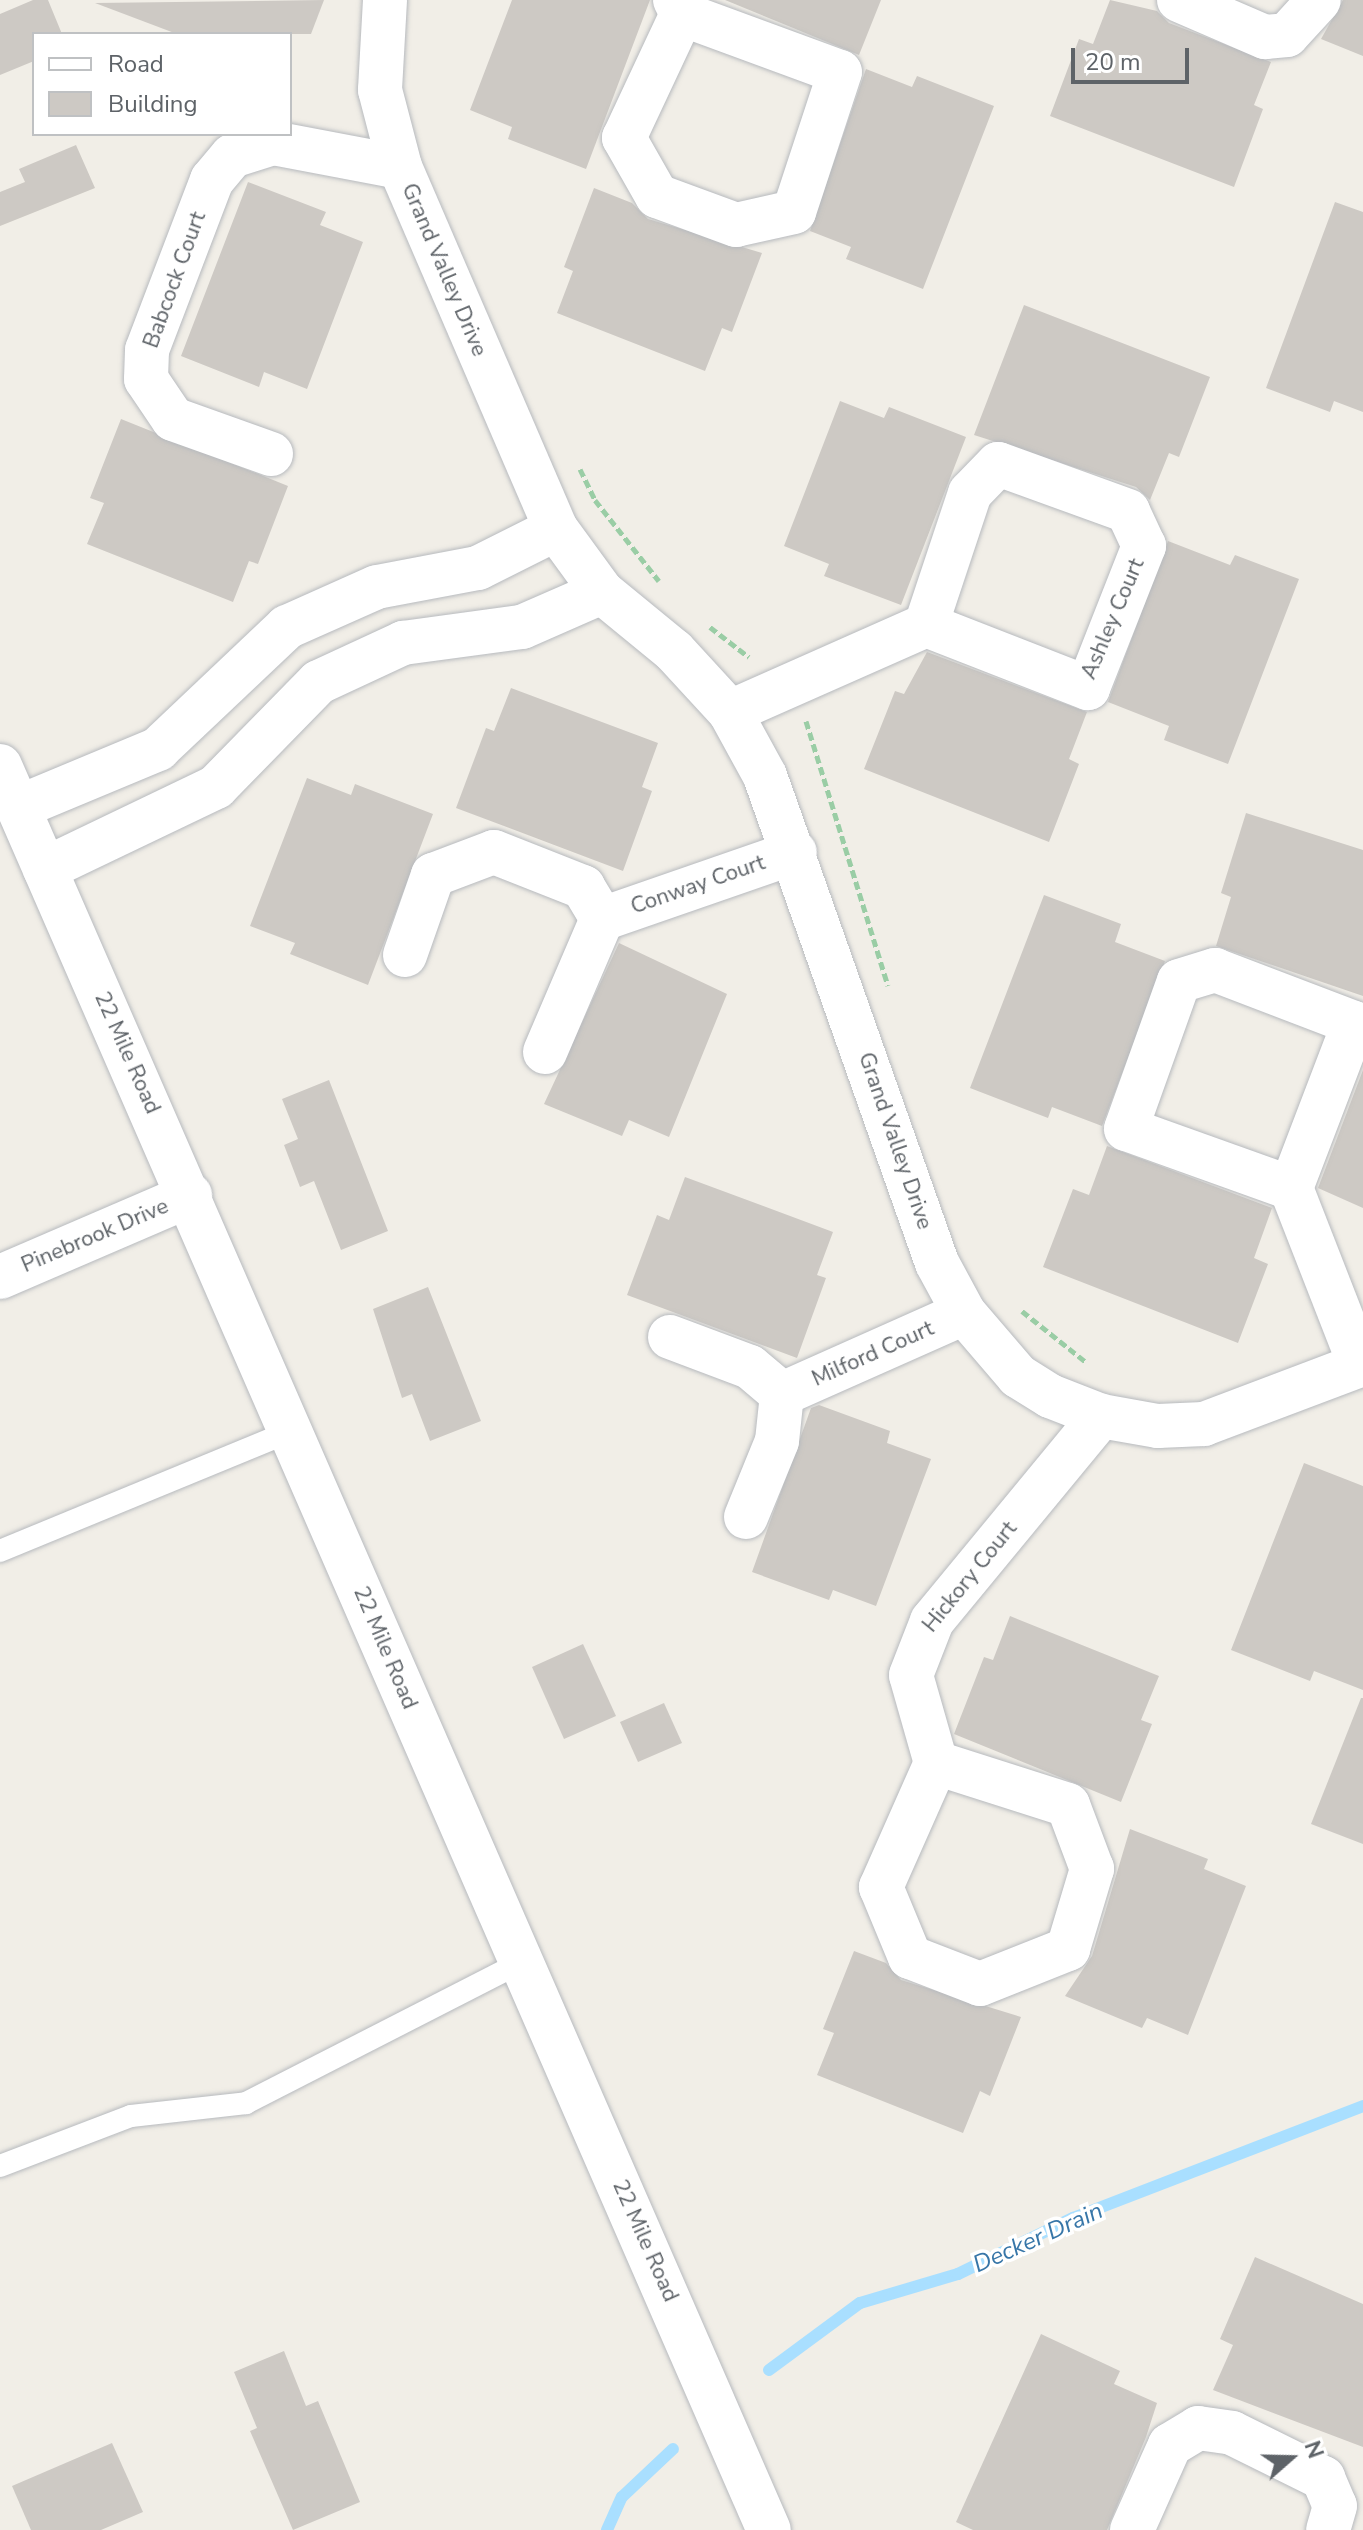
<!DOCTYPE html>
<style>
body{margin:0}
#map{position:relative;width:1363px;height:2530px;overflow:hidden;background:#f1eee7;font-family:"Nunito Sans",sans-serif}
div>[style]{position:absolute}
.stream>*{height:12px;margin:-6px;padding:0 6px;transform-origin:6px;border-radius:6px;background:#a9dfff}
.building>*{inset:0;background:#cdc9c4}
.path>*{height:5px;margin-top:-2.5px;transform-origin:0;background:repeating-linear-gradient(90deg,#9acda5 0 8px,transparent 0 12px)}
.roads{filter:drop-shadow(0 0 2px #b7babe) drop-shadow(0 0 2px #b7babe)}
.service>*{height:22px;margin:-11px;padding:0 11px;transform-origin:11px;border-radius:11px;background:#fff}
.minor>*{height:44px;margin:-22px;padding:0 22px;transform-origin:22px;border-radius:22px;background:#fff}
.tertiary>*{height:44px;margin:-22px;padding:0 22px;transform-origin:22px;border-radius:22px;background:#fff}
span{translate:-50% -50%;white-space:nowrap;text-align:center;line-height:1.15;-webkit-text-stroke:7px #fff;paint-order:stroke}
.street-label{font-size:22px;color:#5e6368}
.water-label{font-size:24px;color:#3776a8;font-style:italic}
.legend{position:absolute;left:32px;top:32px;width:260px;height:104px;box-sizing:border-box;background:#fff;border:2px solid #bfc1c3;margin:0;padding:10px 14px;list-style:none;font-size:24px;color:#5e6368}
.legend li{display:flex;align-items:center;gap:16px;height:40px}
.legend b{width:40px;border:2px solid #bfc1c3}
.north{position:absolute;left:1251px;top:2418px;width:80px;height:80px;-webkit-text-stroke:6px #fff;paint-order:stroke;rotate:70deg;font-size:22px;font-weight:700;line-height:32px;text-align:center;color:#5e6368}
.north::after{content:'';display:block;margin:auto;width:28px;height:36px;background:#5e6368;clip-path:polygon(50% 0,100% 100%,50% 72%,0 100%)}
.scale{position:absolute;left:1071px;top:48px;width:118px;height:36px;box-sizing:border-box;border:4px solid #5e6368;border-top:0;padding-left:10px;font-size:24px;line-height:28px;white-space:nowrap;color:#5e6368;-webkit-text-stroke:6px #fff;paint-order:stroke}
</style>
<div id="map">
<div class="stream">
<i style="left:769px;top:2370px;width:113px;rotate:-36.4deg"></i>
<i style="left:860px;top:2303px;width:102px;rotate:-16.5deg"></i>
<i style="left:958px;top:2274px;width:128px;rotate:-26deg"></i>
<i style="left:1073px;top:2218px;width:311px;rotate:-21.1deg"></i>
<i style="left:607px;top:2530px;width:36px;rotate:-66deg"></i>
<i style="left:622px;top:2497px;width:70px;rotate:-43.3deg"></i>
</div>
<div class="building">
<i style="clip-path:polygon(33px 0,48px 0,62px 34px,34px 34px,34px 61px,0 75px,0 14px)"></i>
<i style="clip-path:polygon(324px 0,311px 34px,177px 34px,95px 3px)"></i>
<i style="clip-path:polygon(512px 0,650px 0,586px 169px,508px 139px,512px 127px,470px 110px)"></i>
<i style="clip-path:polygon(725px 0,881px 0,859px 55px)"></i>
<i style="clip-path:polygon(1110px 0,1157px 11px,1169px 23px,1271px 62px,1254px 105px,1263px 109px,1234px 187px,1050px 116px,1079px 39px,1093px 44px)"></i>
<i style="clip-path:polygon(1343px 0,1363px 0,1363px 56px,1321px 39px)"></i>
<i style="clip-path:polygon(866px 69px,912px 87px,917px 76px,994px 106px,923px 289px,846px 259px,851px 247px,810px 231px)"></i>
<i style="clip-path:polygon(76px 145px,95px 188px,0 226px,0 192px,25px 182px,19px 169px)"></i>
<i style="clip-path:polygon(248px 182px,326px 212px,320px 225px,363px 242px,307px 389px,264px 372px,259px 387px,181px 356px)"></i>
<i style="clip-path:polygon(594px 188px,632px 203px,648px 219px,762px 253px,732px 332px,722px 328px,705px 371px,557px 313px,573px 271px,564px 267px)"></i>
<i style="clip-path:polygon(1335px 202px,1363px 212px,1363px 412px,1334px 401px,1330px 412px,1266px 388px)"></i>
<i style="clip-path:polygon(1024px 305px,1210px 377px,1179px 457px,1169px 453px,1150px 500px,1136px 487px,974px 435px)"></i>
<i style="clip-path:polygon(840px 401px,884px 418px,889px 407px,966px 437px,901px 605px,824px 576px,829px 564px,784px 546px)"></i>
<i style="clip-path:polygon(121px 419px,288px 486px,258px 564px,249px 561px,233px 602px,87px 544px,104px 503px,90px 498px)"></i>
<i style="clip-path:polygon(1168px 541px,1230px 565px,1235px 555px,1299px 579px,1228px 764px,1164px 740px,1169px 726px,1108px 702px)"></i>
<i style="clip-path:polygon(927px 652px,1087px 712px,1069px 759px,1079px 764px,1049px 842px,864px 769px,895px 691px,904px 694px)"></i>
<i style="clip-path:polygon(511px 688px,658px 743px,642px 787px,652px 791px,623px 871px,456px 808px,486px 728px,494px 731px)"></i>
<i style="clip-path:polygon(307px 778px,351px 795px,355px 784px,433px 814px,368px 985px,290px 954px,295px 943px,250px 926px)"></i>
<i style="clip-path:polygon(1246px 813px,1363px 850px,1363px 996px,1216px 946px,1231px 897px,1221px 893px)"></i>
<i style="clip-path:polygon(1044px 895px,1121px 924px,1115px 942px,1165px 961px,1102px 1126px,1052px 1107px,1048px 1118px,970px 1088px)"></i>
<i style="clip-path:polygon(619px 943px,727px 994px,669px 1137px,629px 1120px,622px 1136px,544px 1104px)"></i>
<i style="clip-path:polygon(1363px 1070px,1363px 1208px,1318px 1188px)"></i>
<i style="clip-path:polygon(329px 1080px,388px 1231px,341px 1250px,314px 1181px,300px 1187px,284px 1145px,298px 1139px,282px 1099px)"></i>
<i style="clip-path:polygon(1107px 1146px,1272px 1208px,1254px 1258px,1268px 1264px,1238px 1343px,1043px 1267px,1073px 1189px,1089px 1195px)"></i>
<i style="clip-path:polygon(685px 1177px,833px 1232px,817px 1275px,826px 1278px,797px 1358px,627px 1295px,657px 1215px,669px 1220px)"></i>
<i style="clip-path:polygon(428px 1287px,481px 1421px,430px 1441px,412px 1394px,402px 1398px,373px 1309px)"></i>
<i style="clip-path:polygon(819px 1405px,890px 1431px,887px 1443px,931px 1459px,876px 1606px,833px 1590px,829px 1600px,752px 1572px,811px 1408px)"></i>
<i style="clip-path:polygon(1304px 1463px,1363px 1486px,1363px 1690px,1314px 1671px,1310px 1681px,1231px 1650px)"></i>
<i style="clip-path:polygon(1010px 1616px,1159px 1676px,1141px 1720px,1152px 1724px,1121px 1802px,954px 1734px,984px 1657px,993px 1660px)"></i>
<i style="clip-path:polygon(583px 1644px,616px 1716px,564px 1739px,532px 1667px)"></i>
<i style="clip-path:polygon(1361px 1698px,1363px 1698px,1363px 1844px,1311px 1824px)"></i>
<i style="clip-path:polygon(664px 1703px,682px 1743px,638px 1762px,620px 1722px)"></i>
<i style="clip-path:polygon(1130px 1829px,1208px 1859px,1204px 1869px,1246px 1886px,1188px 2035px,1147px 2018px,1142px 2028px,1065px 1996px,1092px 1956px)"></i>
<i style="clip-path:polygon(854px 1951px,886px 1963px,901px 1980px,1021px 2017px,990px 2096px,980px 2091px,963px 2133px,817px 2075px,834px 2033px,823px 2029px)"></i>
<i style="clip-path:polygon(1255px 2257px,1363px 2304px,1363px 2447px,1213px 2390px,1233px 2345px,1220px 2339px)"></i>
<i style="clip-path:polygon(1041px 2334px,1120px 2371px,1114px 2384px,1157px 2403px,1146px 2437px,1107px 2530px,973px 2530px,956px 2522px)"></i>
<i style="clip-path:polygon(284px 2351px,306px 2406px,318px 2401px,360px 2502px,293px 2530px,250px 2431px,257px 2428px,234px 2372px)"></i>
<i style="clip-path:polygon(112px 2443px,143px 2512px,101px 2530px,31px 2530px,12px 2486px)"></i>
</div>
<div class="path">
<i style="left:580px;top:469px;width:34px;rotate:64deg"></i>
<i style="left:595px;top:500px;width:103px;rotate:51.7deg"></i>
<i style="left:710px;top:627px;width:49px;rotate:37.6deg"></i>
<i style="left:806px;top:721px;width:277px;rotate:72.8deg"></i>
<i style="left:1022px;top:1311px;width:82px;rotate:38.6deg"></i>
</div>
<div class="roads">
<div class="service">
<i style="left:0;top:1551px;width:315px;rotate:-22.4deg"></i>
<i style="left:0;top:2166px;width:140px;rotate:-20.9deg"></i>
<i style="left:131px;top:2116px;width:116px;rotate:-6.4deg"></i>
<i style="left:246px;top:2103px;width:310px;rotate:-27.1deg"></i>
</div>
<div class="minor">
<i style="left:385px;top:0;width:90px;rotate:93.2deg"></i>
<i style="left:380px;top:90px;width:80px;rotate:75.4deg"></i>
<i style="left:400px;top:167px;width:394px;rotate:66.7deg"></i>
<i style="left:556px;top:529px;width:78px;rotate:53.9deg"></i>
<i style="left:602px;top:592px;width:93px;rotate:39.3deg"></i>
<i style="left:674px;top:651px;width:83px;rotate:47.4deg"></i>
<i style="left:730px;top:712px;width:73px;rotate:61.3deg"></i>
<i style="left:765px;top:776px;width:516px;rotate:70.55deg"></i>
<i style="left:937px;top:1263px;width:57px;rotate:61.6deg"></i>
<i style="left:964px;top:1313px;width:83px;rotate:49.4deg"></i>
<i style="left:1018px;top:1376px;width:38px;rotate:32deg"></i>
<i style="left:1050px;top:1396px;width:55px;rotate:21.4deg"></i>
<i style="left:1101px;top:1416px;width:58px;rotate:10deg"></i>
<i style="left:1158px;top:1426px;width:46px;rotate:-2.5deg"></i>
<i style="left:1204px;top:1424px;width:170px;rotate:-20.7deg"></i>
<i style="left:675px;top:0;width:16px;rotate:63deg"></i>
<i style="left:682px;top:14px;width:168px;rotate:20.2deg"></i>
<i style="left:840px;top:72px;width:147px;rotate:108.2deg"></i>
<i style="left:794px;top:212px;width:59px;rotate:167.4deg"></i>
<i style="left:736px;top:225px;width:84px;rotate:-159.8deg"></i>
<i style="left:657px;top:196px;width:67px;rotate:-119.6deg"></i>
<i style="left:624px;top:138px;width:137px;rotate:-64.9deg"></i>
<i style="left:1179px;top:0;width:94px;rotate:23.3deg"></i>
<i style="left:1265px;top:37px;width:22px;rotate:-5deg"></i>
<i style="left:1287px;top:35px;width:47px;rotate:-47.6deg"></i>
<i style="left:271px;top:454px;width:104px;rotate:-160.3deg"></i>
<i style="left:173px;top:419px;width:48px;rotate:-124deg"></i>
<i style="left:146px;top:379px;width:29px;rotate:-88deg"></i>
<i style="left:147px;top:350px;width:182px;rotate:-69.1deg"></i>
<i style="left:212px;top:180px;width:31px;rotate:-50deg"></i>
<i style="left:232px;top:156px;width:43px;rotate:-17.6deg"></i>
<i style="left:273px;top:143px;width:129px;rotate:10.7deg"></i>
<i style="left:730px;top:712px;width:214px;rotate:-23.9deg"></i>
<i style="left:926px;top:625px;width:174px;rotate:21.3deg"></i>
<i style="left:1088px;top:688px;width:153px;rotate:-68.5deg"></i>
<i style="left:1144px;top:546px;width:38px;rotate:-115deg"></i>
<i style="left:1128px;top:511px;width:138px;rotate:-160.1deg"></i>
<i style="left:998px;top:464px;width:40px;rotate:134deg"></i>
<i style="left:970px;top:493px;width:139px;rotate:108.4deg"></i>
<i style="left:19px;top:807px;width:151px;rotate:-22.6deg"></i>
<i style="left:158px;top:749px;width:178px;rotate:-43.4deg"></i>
<i style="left:287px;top:627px;width:98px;rotate:-24deg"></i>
<i style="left:377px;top:587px;width:103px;rotate:-10.7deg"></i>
<i style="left:478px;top:568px;width:87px;rotate:-26.6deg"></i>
<i style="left:45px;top:869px;width:190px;rotate:-25.6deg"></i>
<i style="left:216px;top:787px;width:147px;rotate:-45.6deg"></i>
<i style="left:319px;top:682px;width:93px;rotate:-24.9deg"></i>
<i style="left:403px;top:643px;width:120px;rotate:-7.7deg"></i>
<i style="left:522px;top:627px;width:87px;rotate:-23.6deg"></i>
<i style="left:405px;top:955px;width:85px;rotate:-70.7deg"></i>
<i style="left:433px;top:875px;width:65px;rotate:-20.7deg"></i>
<i style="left:494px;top:852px;width:96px;rotate:21.5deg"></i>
<i style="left:583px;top:887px;width:37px;rotate:59deg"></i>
<i style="left:545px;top:1052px;width:145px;rotate:-66.8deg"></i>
<i style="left:602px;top:919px;width:204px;rotate:-19.1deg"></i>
<i style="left:1291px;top:1188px;width:175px;rotate:-160.3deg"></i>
<i style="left:1126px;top:1129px;width:157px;rotate:-70.3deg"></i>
<i style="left:1179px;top:981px;width:38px;rotate:-17deg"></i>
<i style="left:1215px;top:970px;width:149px;rotate:20.9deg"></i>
<i style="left:1354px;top:1023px;width:177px;rotate:110.9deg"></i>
<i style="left:1291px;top:1188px;width:190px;rotate:68.7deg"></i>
<i style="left:0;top:1277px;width:207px;rotate:-23.3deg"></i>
<i style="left:670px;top:1337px;width:85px;rotate:20.6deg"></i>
<i style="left:750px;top:1367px;width:42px;rotate:40.2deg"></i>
<i style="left:782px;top:1394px;width:199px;rotate:-24deg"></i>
<i style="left:746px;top:1517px;width:82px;rotate:-67.8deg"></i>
<i style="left:777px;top:1441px;width:47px;rotate:-83.9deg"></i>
<i style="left:936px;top:1763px;width:136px;rotate:113.9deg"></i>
<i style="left:881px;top:1887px;width:76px;rotate:67.5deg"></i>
<i style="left:910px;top:1957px;width:75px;rotate:21.1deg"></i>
<i style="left:980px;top:1984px;width:95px;rotate:-21.7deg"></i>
<i style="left:1068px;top:1949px;width:84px;rotate:-73.3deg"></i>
<i style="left:1092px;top:1869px;width:68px;rotate:-110.6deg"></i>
<i style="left:1068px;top:1805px;width:139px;rotate:-162.3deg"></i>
<i style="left:936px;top:1763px;width:91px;rotate:-105.9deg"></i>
<i style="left:911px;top:1675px;width:58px;rotate:-68.7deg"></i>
<i style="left:932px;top:1621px;width:266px;rotate:-50.5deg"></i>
<i style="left:1132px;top:2530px;width:93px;rotate:-65.9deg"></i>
<i style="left:1170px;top:2445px;width:33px;rotate:-31deg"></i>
<i style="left:1198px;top:2428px;width:34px;rotate:8deg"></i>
<i style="left:1232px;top:2433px;width:102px;rotate:26.3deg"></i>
<i style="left:1323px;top:2478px;width:30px;rotate:67deg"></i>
<i style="left:1335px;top:2506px;width:25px;rotate:106deg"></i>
</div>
<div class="tertiary">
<i style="left:0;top:766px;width:1924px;rotate:66.45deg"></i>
</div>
</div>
<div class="street-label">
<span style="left:444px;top:270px;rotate:67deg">Grand Valley Drive</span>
<span style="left:175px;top:280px;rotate:-70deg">Babcock Court</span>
<span style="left:1113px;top:619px;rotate:-67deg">Ashley Court</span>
<span style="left:698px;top:885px;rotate:-19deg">Conway Court</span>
<span style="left:127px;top:1053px;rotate:66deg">22 Mile Road</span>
<span style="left:895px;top:1141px;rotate:71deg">Grand Valley Drive</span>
<span style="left:95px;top:1236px;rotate:-23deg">Pinebrook Drive</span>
<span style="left:873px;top:1354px;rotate:-24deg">Milford Court</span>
<span style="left:970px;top:1577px;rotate:-51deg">Hickory Court</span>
<span style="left:385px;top:1648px;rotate:67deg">22 Mile Road</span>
<span style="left:645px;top:2241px;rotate:66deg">22 Mile Road</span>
</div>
<div class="water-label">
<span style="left:1038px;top:2238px;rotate:-24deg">Decker Drain</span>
</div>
<ul class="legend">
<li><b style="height:10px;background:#fff"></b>Road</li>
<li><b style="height:22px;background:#cdc9c4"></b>Building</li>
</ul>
<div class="north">N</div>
<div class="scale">20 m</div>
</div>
